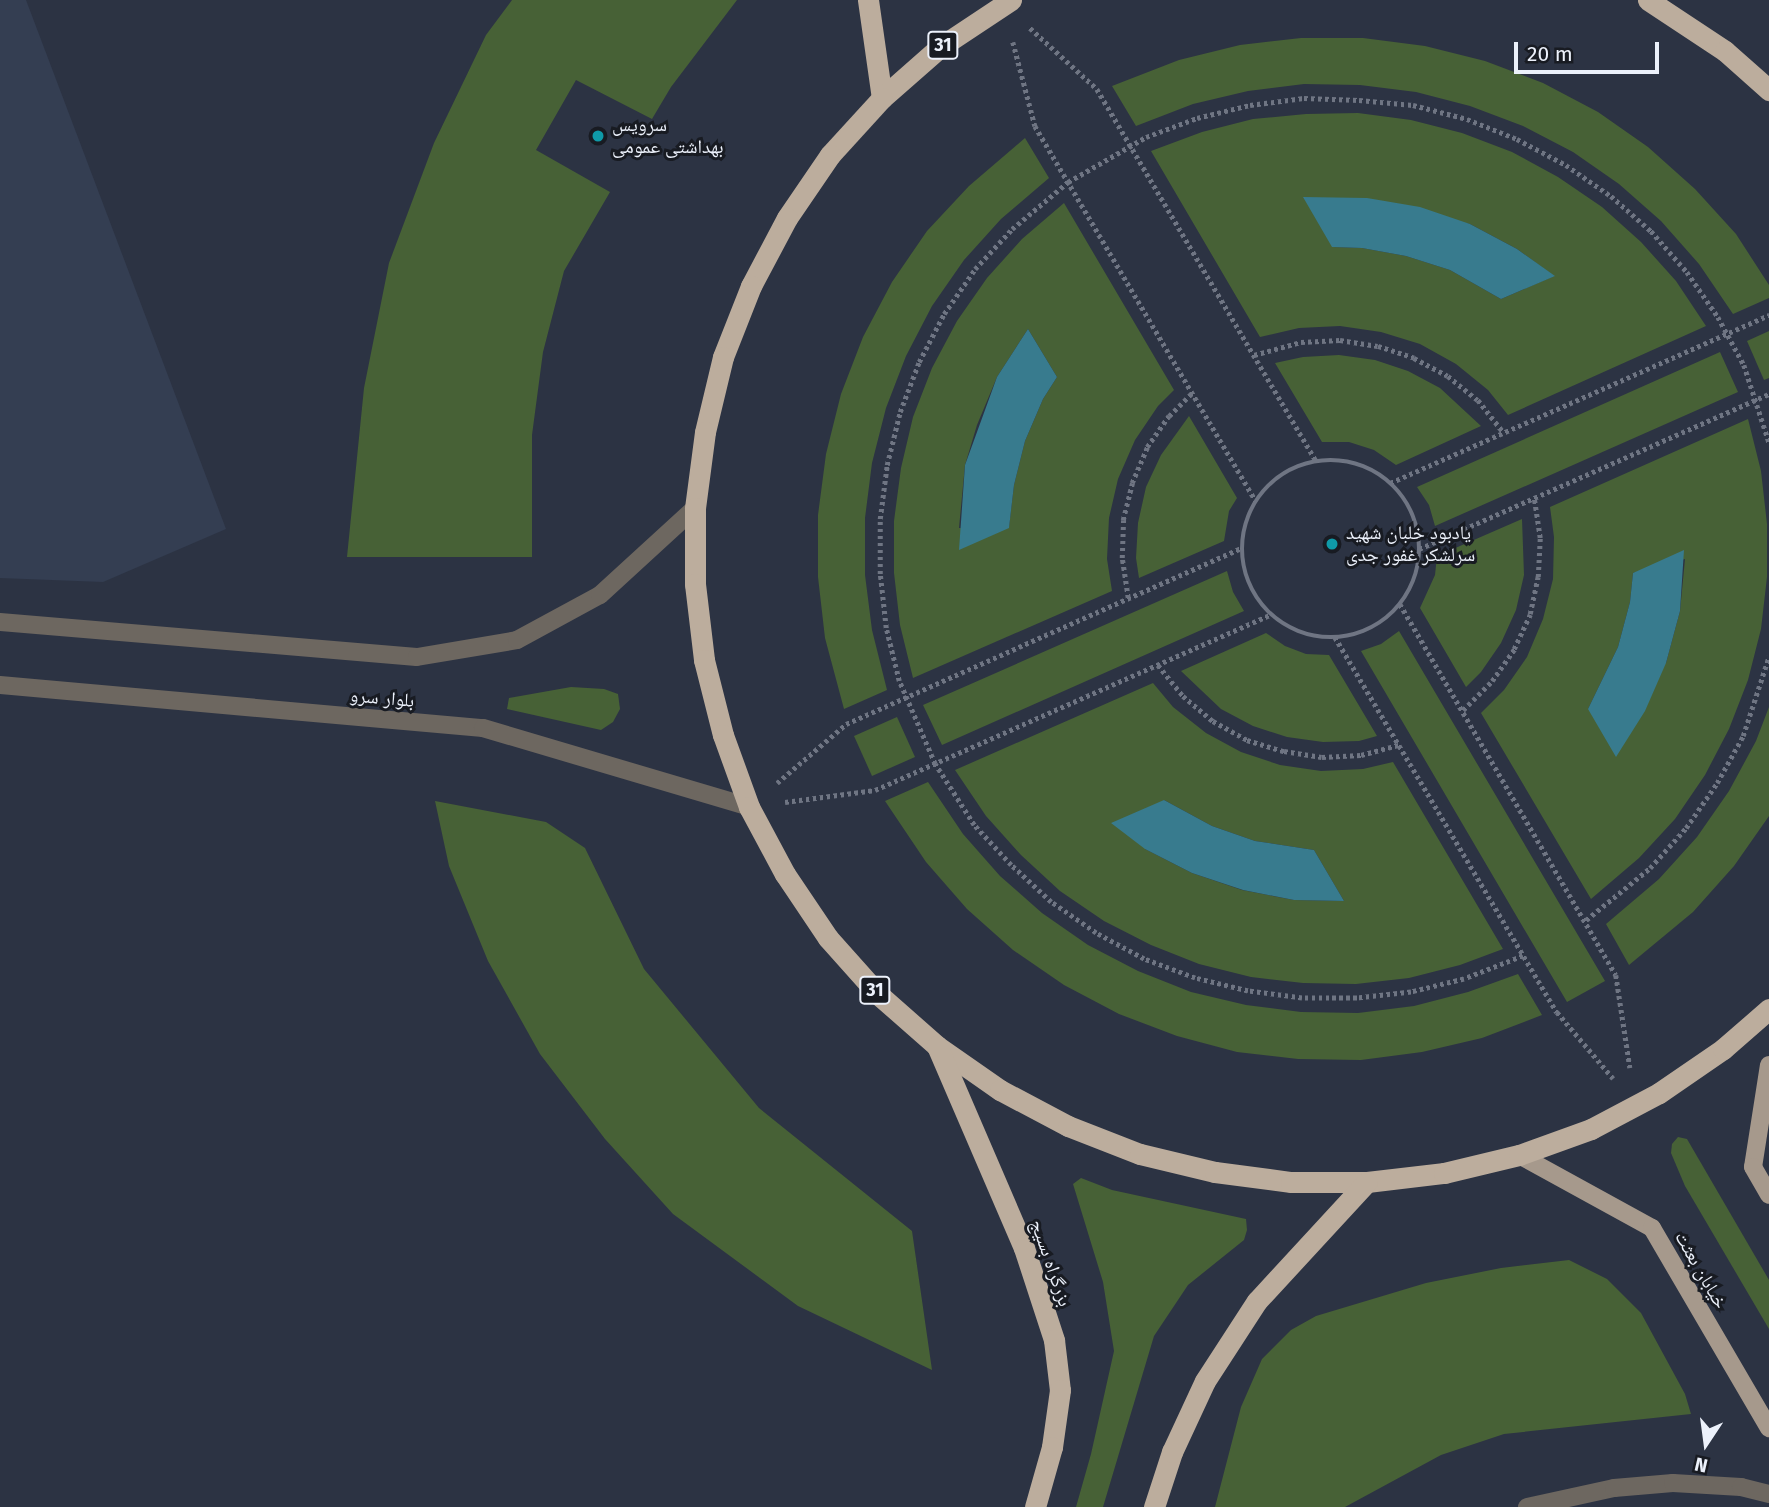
<!DOCTYPE html>
<meta charset="utf-8">
<style>
body{margin:0}
#map{position:relative;width:1769px;height:1507px;overflow:hidden;background:#2c3343;font-family:"Fira Sans","Noto Naskh Arabic",sans-serif}
div>[style]{position:absolute}
.built>*{inset:0;background:#343e52}
.green>*{inset:0;background:#476136}
.water>*{inset:0;background:#387b8e}
.path>*{height:4.5px;margin-top:-2.25px;transform-origin:0;background:repeating-linear-gradient(90deg,#6f7583 0 3.5px,transparent 0 7px)}
.path>.ring{margin:-2.25px;padding:0;box-sizing:content-box;background:none;border:4.5px solid #6f7583;border-radius:50%}
.minor>*{height:18px;margin:-9px;padding:0 9px;transform-origin:9px;border-radius:9px;background:#6d6760}
.major>*{height:18px;margin:-9px;padding:0 9px;transform-origin:9px;border-radius:9px;background:#a6998c}
.highway>*{height:21px;margin:-10.5px;padding:0 10.5px;transform-origin:10.5px;border-radius:10.5px;background:#bcad9d}
.dots>*{width:19px;height:19px;translate:-50% -50%;box-sizing:border-box;border:4px solid #181b22;border-radius:50%}
span{translate:-50% -50%;white-space:nowrap;text-align:center;line-height:1.15;-webkit-text-stroke:6px #181b22;paint-order:stroke}
.shield-label span{padding:2px 5px;background:#181b22;border:2px solid;border-radius:5px;-webkit-text-stroke-width:0}
.shield-label{font-size:18px;color:#ecf1fb;font-weight:700}
.poi-label{font-size:19px;color:#ecf1fb}
.left{translate:0 -50%;text-align:left}
.street-label{font-size:19px;color:#ecf1fb}
.north{position:absolute;left:1671px;top:1409px;width:70px;height:70px;-webkit-text-stroke:5px #181b22;paint-order:stroke;rotate:193deg;font-size:19px;font-weight:700;line-height:28px;text-align:center;color:#ecf1fb}
.north::after{content:'';display:block;margin:auto;width:24px;height:32px;background:#ecf1fb;clip-path:polygon(50% 0,100% 100%,50% 72%,0 100%)}
.scale{position:absolute;left:1514px;top:42px;width:145px;height:32px;box-sizing:border-box;border:4px solid #ecf1fb;border-top:0;padding-left:9px;font-size:21px;line-height:24px;white-space:nowrap;color:#ecf1fb;-webkit-text-stroke:5px #181b22;paint-order:stroke}
</style>
<div id="map">
<div class="built">
<i style="clip-path:polygon(0 0,26px 0,226px 529px,103px 582px,0 578px)"></i>
</div>
<div class="green">
<i style="clip-path:polygon(512px 0,737px 0,671px 87px,652px 119px,576px 80px,536px 150px,610px 192px,564px 271px,543px 352px,532px 435px,532px 557px,347px 557px,364px 388px,389px 263px,434px 143px,486px 35px)"></i>
<i style="clip-path:polygon(1301px 38px,1363px 38px,1425px 46px,1485px 61px,1543px 83px,1598px 112px,1648px 147px,1695px 189px,1736px 234px,1769px 285px,1769px 298px,1733px 314px,1699px 264px,1661px 221px,1619px 184px,1573px 152px,1523px 126px,1470px 106px,1416px 92px,1360px 85px,1304px 84px,1248px 91px,1193px 104px,1136px 126px,1112px 86px,1179px 60px,1240px 45px)"></i>
<i style="clip-path:polygon(evenodd,1358px 113px,1411px 120px,1462px 133px,1512px 152px,1558px 177px,1602px 207px,1641px 242px,1676px 281px,1706px 326px,1508px 415px,1488px 390px,1456px 364px,1420px 344px,1381px 332px,1340px 326px,1299px 328px,1260px 337px,1151px 151px,1202px 132px,1253px 119px,1306px 114px,1358px 113px,1304px 197px,1470px 224px,1517px 249px,1554px 276px,1501px 299px,1450px 270px,1406px 256px,1362px 248px,1333px 247px,1304px 197px)"></i>
<i style="clip-path:polygon(1025px 138px,1049px 178px,1001px 219px,964px 260px,932px 306px,906px 356px,886px 408px,872px 463px,865px 518px,865px 575px,872px 630px,887px 690px,844px 709px,825px 638px,818px 577px,818px 515px,826px 454px,841px 394px,863px 337px,892px 282px,927px 231px,969px 186px)"></i>
<i style="clip-path:polygon(evenodd,1064px 203px,1174px 390px,1158px 406px,1135px 440px,1118px 479px,1109px 518px,1107px 559px,1112px 591px,913px 678px,900px 625px,894px 573px,894px 521px,901px 468px,913px 417px,932px 368px,957px 321px,987px 278px,1022px 239px,1064px 203px,1028px 329px,1057px 377px,1043px 399px,1025px 441px,1014px 485px,1009px 527px,959px 528px,965px 465px,977px 425px,997px 377px,1028px 329px)"></i>
<i style="clip-path:polygon(1769px 331px,1769px 378px,1764px 380px,1747px 341px)"></i>
<i style="clip-path:polygon(1720px 352px,1738px 392px,1435px 526px,1429px 505px,1417px 487px)"></i>
<i style="clip-path:polygon(1339px 355px,1375px 360px,1408px 371px,1440px 388px,1481px 426px,1396px 465px,1374px 450px,1349px 442px,1322px 442px,1275px 363px,1303px 357px)"></i>
<i style="clip-path:polygon(1189px 416px,1237px 498px,1229px 511px,1224px 541px,1139px 578px,1136px 558px,1138px 523px,1146px 487px,1161px 455px)"></i>
<i style="clip-path:polygon(evenodd,1748px 419px,1761px 471px,1767px 524px,1767px 577px,1761px 629px,1748px 680px,1729px 729px,1705px 775px,1675px 819px,1639px 858px,1591px 899px,1481px 713px,1504px 690px,1527px 657px,1543px 619px,1553px 579px,1554px 537px,1550px 507px,1748px 419px,1685px 559px,1680px 611px,1666px 663px,1588px 709px,1618px 647px,1630px 602px,1633px 573px,1685px 559px)"></i>
<i style="clip-path:polygon(1522px 519px,1524px 575px,1516px 610px,1501px 643px,1481px 672px,1466px 687px,1420px 608px,1435px 575px,1437px 556px)"></i>
<i style="clip-path:polygon(1227px 571px,1233px 592px,1244px 611px,942px 745px,923px 705px)"></i>
<i style="clip-path:polygon(1399px 631px,1605px 981px,1567px 1002px,1361px 651px,1381px 644px)"></i>
<i style="clip-path:polygon(1266px 633px,1285px 646px,1306px 654px,1329px 655px,1377px 736px,1359px 741px,1323px 742px,1287px 737px,1253px 726px,1221px 709px,1181px 671px)"></i>
<i style="clip-path:polygon(evenodd,1153px 683px,1173px 707px,1206px 733px,1241px 752px,1280px 765px,1321px 771px,1363px 769px,1393px 762px,1503px 949px,1460px 965px,1409px 978px,1356px 984px,1303px 983px,1251px 977px,1199px 964px,1151px 945px,1104px 921px,1060px 891px,1021px 855px,986px 816px,955px 770px,1153px 683px,1164px 800px,1212px 826px,1255px 841px,1314px 850px,1344px 901px,1294px 900px,1242px 890px,1192px 873px,1145px 849px,1164px 800px)"></i>
<i style="clip-path:polygon(571px 687px,604px 689px,618px 694px,620px 709px,613px 722px,601px 730px,507px 709px,509px 698px)"></i>
<i style="clip-path:polygon(1769px 707px,1769px 816px,1734px 866px,1693px 912px,1629px 965px,1606px 924px,1659px 879px,1697px 837px,1729px 791px,1756px 741px)"></i>
<i style="clip-path:polygon(897px 717px,915px 757px,872px 776px,854px 736px)"></i>
<i style="clip-path:polygon(928px 782px,963px 834px,1000px 876px,1042px 913px,1088px 945px,1138px 971px,1191px 992px,1246px 1005px,1301px 1012px,1358px 1013px,1414px 1006px,1468px 992px,1518px 974px,1542px 1015px,1482px 1038px,1422px 1052px,1361px 1060px,1298px 1059px,1237px 1052px,1177px 1036px,1119px 1014px,1064px 985px,1013px 950px,967px 909px,926px 862px,885px 801px)"></i>
<i style="clip-path:polygon(435px 801px,546px 822px,585px 848px,644px 969px,759px 1108px,912px 1231px,932px 1370px,798px 1306px,673px 1214px,605px 1139px,540px 1054px,488px 961px,449px 866px)"></i>
<i style="clip-path:polygon(1678px 1137px,1687px 1139px,1769px 1280px,1769px 1329px,1685px 1186px,1671px 1153px,1672px 1144px)"></i>
<i style="clip-path:polygon(1081px 1178px,1112px 1190px,1246px 1219px,1247px 1230px,1244px 1240px,1188px 1285px,1154px 1336px,1103px 1507px,1076px 1507px,1091px 1454px,1114px 1351px,1103px 1282px,1073px 1184px)"></i>
<i style="clip-path:polygon(1569px 1260px,1607px 1279px,1641px 1313px,1685px 1394px,1691px 1414px,1504px 1434px,1441px 1455px,1345px 1507px,1215px 1507px,1241px 1407px,1262px 1359px,1291px 1330px,1316px 1316px,1426px 1283px,1501px 1268px)"></i>
</div>
<div class="water">
<i style="clip-path:polygon(1303px 197px,1367px 198px,1420px 207px,1470px 224px,1517px 249px,1555px 276px,1501px 299px,1450px 270px,1406px 256px,1362px 248px,1332px 247px)"></i>
<i style="clip-path:polygon(1028px 329px,1057px 377px,1043px 399px,1025px 441px,1014px 485px,1009px 528px,959px 550px,965px 465px,997px 377px)"></i>
<i style="clip-path:polygon(1684px 550px,1680px 611px,1666px 663px,1645px 711px,1616px 757px,1588px 709px,1618px 647px,1630px 602px,1633px 573px)"></i>
<i style="clip-path:polygon(1164px 800px,1212px 826px,1255px 841px,1314px 850px,1344px 901px,1294px 900px,1243px 890px,1192px 873px,1145px 849px,1111px 823px)"></i>
</div>
<div class="path">
<i style="left:1030px;top:28px;width:91px;rotate:42.3deg"></i>
<i style="left:1097px;top:89px;width:432px;rotate:59.5deg"></i>
<i style="left:1013px;top:42px;width:87px;rotate:75.3deg"></i>
<i style="left:1035px;top:126px;width:435px;rotate:59.5deg"></i>
<i style="left:1254px;top:355px;width:49px;rotate:-15.5deg"></i>
<i style="left:1301px;top:342px;width:39px;rotate:-3deg"></i>
<i style="left:1340px;top:340px;width:38px;rotate:9deg"></i>
<i style="left:1378px;top:346px;width:38px;rotate:18deg"></i>
<i style="left:1414px;top:358px;width:38px;rotate:28deg"></i>
<i style="left:1448px;top:376px;width:38px;rotate:39deg"></i>
<i style="left:1478px;top:400px;width:42px;rotate:51.8deg"></i>
<i class="ring" style="left:1242px;top:460px;width:173.5px;height:173.5px"></i>
<i style="left:1390px;top:483px;width:415px;rotate:-23.9deg"></i>
<i style="left:1419px;top:549px;width:383px;rotate:-23.9deg"></i>
<i style="left:1128px;top:598px;width:40px;rotate:-98.5deg"></i>
<i style="left:1122px;top:558px;width:38px;rotate:-88deg"></i>
<i style="left:1123px;top:520px;width:38px;rotate:-76deg"></i>
<i style="left:1132px;top:483px;width:39px;rotate:-67deg"></i>
<i style="left:1147px;top:447px;width:38px;rotate:-55deg"></i>
<i style="left:1169px;top:416px;width:33px;rotate:-45deg"></i>
<i style="left:1400px;top:604px;width:429px;rotate:59.8deg"></i>
<i style="left:1616px;top:975px;width:94px;rotate:81.4deg"></i>
<i style="left:1335px;top:637px;width:436px;rotate:59.4deg"></i>
<i style="left:1557px;top:1012px;width:87px;rotate:49.7deg"></i>
<i style="left:1158px;top:665px;width:40px;rotate:51deg"></i>
<i style="left:1183px;top:696px;width:39px;rotate:40deg"></i>
<i style="left:1213px;top:721px;width:39px;rotate:29deg"></i>
<i style="left:1247px;top:740px;width:39px;rotate:17deg"></i>
<i style="left:1284px;top:751px;width:38px;rotate:9deg"></i>
<i style="left:1322px;top:757px;width:39px;rotate:-3deg"></i>
<i style="left:1361px;top:755px;width:39px;rotate:-15deg"></i>
<i style="left:1463px;top:710px;width:41px;rotate:-45deg"></i>
<i style="left:1492px;top:681px;width:39px;rotate:-55deg"></i>
<i style="left:1514px;top:649px;width:38px;rotate:-65deg"></i>
<i style="left:1530px;top:614px;width:38px;rotate:-78deg"></i>
<i style="left:1538px;top:577px;width:39px;rotate:-87deg"></i>
<i style="left:1540px;top:538px;width:40px;rotate:-98.5deg"></i>
<i style="left:777px;top:783px;width:91px;rotate:-40.5deg"></i>
<i style="left:846px;top:724px;width:433px;rotate:-24deg"></i>
<i style="left:785px;top:802px;width:91px;rotate:-7.6deg"></i>
<i style="left:875px;top:790px;width:434px;rotate:-23.9deg"></i>
<i style="left:1586px;top:920px;width:82px;rotate:-39.1deg"></i>
<i style="left:1650px;top:868px;width:54px;rotate:-48deg"></i>
<i style="left:1686px;top:828px;width:55px;rotate:-55.4deg"></i>
<i style="left:1717px;top:783px;width:54px;rotate:-61deg"></i>
<i style="left:1743px;top:736px;width:84px;rotate:-72deg"></i>
<i style="left:1523px;top:956px;width:63px;rotate:158.7deg"></i>
<i style="left:1464px;top:979px;width:55px;rotate:166.2deg"></i>
<i style="left:1411px;top:992px;width:54px;rotate:173.7deg"></i>
<i style="left:1357px;top:998px;width:55px;rotate:180deg"></i>
<i style="left:1302px;top:998px;width:54px;rotate:-172.6deg"></i>
<i style="left:1248px;top:991px;width:55px;rotate:-166.2deg"></i>
<i style="left:1195px;top:978px;width:54px;rotate:-159.6deg"></i>
<i style="left:1144px;top:959px;width:55px;rotate:-151.6deg"></i>
<i style="left:1096px;top:933px;width:55px;rotate:-145.4deg"></i>
<i style="left:1051px;top:902px;width:54px;rotate:-137.2deg"></i>
<i style="left:1011px;top:865px;width:54px;rotate:-132.8deg"></i>
<i style="left:974px;top:825px;width:72px;rotate:-122.6deg"></i>
<i style="left:935px;top:764px;width:90px;rotate:-113.4deg"></i>
<i style="left:899px;top:681px;width:55px;rotate:-103.8deg"></i>
<i style="left:886px;top:628px;width:54px;rotate:-96.3deg"></i>
<i style="left:880px;top:574px;width:55px;rotate:-90deg"></i>
<i style="left:880px;top:519px;width:54px;rotate:-82.6deg"></i>
<i style="left:887px;top:465px;width:55px;rotate:-76.2deg"></i>
<i style="left:900px;top:412px;width:53px;rotate:-69.2deg"></i>
<i style="left:919px;top:362px;width:54px;rotate:-62.5deg"></i>
<i style="left:944px;top:314px;width:55px;rotate:-55.4deg"></i>
<i style="left:975px;top:269px;width:54px;rotate:-47.2deg"></i>
<i style="left:1012px;top:229px;width:73px;rotate:-40deg"></i>
<i style="left:1068px;top:182px;width:90px;rotate:-30deg"></i>
<i style="left:1146px;top:137px;width:54px;rotate:-20.4deg"></i>
<i style="left:1197px;top:118px;width:55px;rotate:-13.8deg"></i>
<i style="left:1250px;top:105px;width:54px;rotate:-7.4deg"></i>
<i style="left:1304px;top:98px;width:55px;rotate:2.1deg"></i>
<i style="left:1359px;top:100px;width:54px;rotate:5.3deg"></i>
<i style="left:1413px;top:105px;width:56px;rotate:14.5deg"></i>
<i style="left:1467px;top:119px;width:54px;rotate:21.8deg"></i>
<i style="left:1517px;top:139px;width:55px;rotate:28deg"></i>
<i style="left:1566px;top:165px;width:55px;rotate:34.6deg"></i>
<i style="left:1611px;top:196px;width:53px;rotate:41.2deg"></i>
<i style="left:1651px;top:231px;width:55px;rotate:48.7deg"></i>
<i style="left:1687px;top:272px;width:55px;rotate:55.4deg"></i>
<i style="left:1718px;top:317px;width:55px;rotate:61.6deg"></i>
<i style="left:1744px;top:365px;width:81px;rotate:72deg"></i>
</div>
<div class="minor">
<i style="left:0;top:622px;width:418px;rotate:4.8deg"></i>
<i style="left:417px;top:657px;width:101px;rotate:-9.6deg"></i>
<i style="left:517px;top:640px;width:94px;rotate:-28.5deg"></i>
<i style="left:600px;top:595px;width:129px;rotate:-42.5deg"></i>
<i style="left:0;top:685px;width:485px;rotate:5.1deg"></i>
<i style="left:483px;top:728px;width:277px;rotate:16.5deg"></i>
<i style="left:1527px;top:1507px;width:89px;rotate:-12.3deg"></i>
<i style="left:1614px;top:1488px;width:59px;rotate:-4.8deg"></i>
<i style="left:1673px;top:1483px;width:68px;rotate:3.4deg"></i>
<i style="left:1741px;top:1487px;width:29px;rotate:14deg"></i>
</div>
<div class="major">
<i style="left:1769px;top:1065px;width:103px;rotate:98.9deg"></i>
<i style="left:1753px;top:1167px;width:32px;rotate:60deg"></i>
<i style="left:1519px;top:1155px;width:152px;rotate:28.8deg"></i>
<i style="left:1652px;top:1228px;width:232px;rotate:59.7deg"></i>
</div>
<div class="highway">
<i style="left:868px;top:0;width:99px;rotate:81.9deg"></i>
<i style="left:1011px;top:0;width:85px;rotate:146.5deg"></i>
<i style="left:940px;top:47px;width:77px;rotate:138.7deg"></i>
<i style="left:882px;top:98px;width:77px;rotate:132.4deg"></i>
<i style="left:830px;top:155px;width:76px;rotate:124.3deg"></i>
<i style="left:787px;top:218px;width:77px;rotate:117.9deg"></i>
<i style="left:751px;top:286px;width:76px;rotate:111.5deg"></i>
<i style="left:723px;top:357px;width:77px;rotate:103.5deg"></i>
<i style="left:705px;top:432px;width:77px;rotate:97.5deg"></i>
<i style="left:695px;top:508px;width:76px;rotate:90deg"></i>
<i style="left:695px;top:584px;width:77px;rotate:83.2deg"></i>
<i style="left:704px;top:660px;width:77px;rotate:75.8deg"></i>
<i style="left:723px;top:735px;width:77px;rotate:70.1deg"></i>
<i style="left:749px;top:807px;width:76px;rotate:61.8deg"></i>
<i style="left:785px;top:874px;width:77px;rotate:56.1deg"></i>
<i style="left:828px;top:938px;width:76px;rotate:48.2deg"></i>
<i style="left:879px;top:995px;width:77px;rotate:41.3deg"></i>
<i style="left:937px;top:1046px;width:77px;rotate:34.9deg"></i>
<i style="left:1000px;top:1090px;width:77px;rotate:27.9deg"></i>
<i style="left:1068px;top:1126px;width:77px;rotate:21.3deg"></i>
<i style="left:1140px;top:1154px;width:77px;rotate:13.5deg"></i>
<i style="left:1215px;top:1172px;width:77px;rotate:7.5deg"></i>
<i style="left:1291px;top:1182px;width:76px"></i>
<i style="left:1367px;top:1182px;width:78px;rotate:-6.7deg"></i>
<i style="left:1444px;top:1173px;width:77px;rotate:-13.5deg"></i>
<i style="left:1519px;top:1155px;width:77px;rotate:-19.9deg"></i>
<i style="left:1591px;top:1129px;width:77px;rotate:-27.9deg"></i>
<i style="left:1659px;top:1093px;width:78px;rotate:-34.5deg"></i>
<i style="left:1723px;top:1049px;width:61px;rotate:-41deg"></i>
<i style="left:1648px;top:0;width:92px;rotate:33.5deg"></i>
<i style="left:1725px;top:51px;width:59px;rotate:41.6deg"></i>
<i style="left:937px;top:1046px;width:220px;rotate:66.7deg"></i>
<i style="left:1024px;top:1248px;width:97px;rotate:71.9deg"></i>
<i style="left:1054px;top:1340px;width:50px;rotate:83.2deg"></i>
<i style="left:1060px;top:1390px;width:58px;rotate:98deg"></i>
<i style="left:1052px;top:1447px;width:62px;rotate:105.8deg"></i>
<i style="left:1154px;top:1507px;width:58px;rotate:-71.9deg"></i>
<i style="left:1172px;top:1452px;width:78px;rotate:-65.1deg"></i>
<i style="left:1205px;top:1381px;width:95px;rotate:-57deg"></i>
<i style="left:1257px;top:1301px;width:162px;rotate:-47.3deg"></i>
</div>
<div class="dots">
<i style="left:598px;top:136px;background:#0f9aa8"></i>
<i style="left:1332px;top:544px;background:#0f9aa8"></i>
</div>
<div class="shield-label">
<span style="left:943px;top:45px">31</span>
<span style="left:875px;top:990px">31</span>
</div>
<div class="poi-label">
<span class="left" style="left:612px;top:136px">سرویس<br>بهداشتی عمومی</span>
<span class="left" style="left:1346px;top:544px">یادبود خلبان شهید<br>سرلشکر غفور جدی</span>
</div>
<div class="street-label">
<span style="left:382px;top:698px;rotate:5deg">بلوار سرو</span>
<span style="left:1051px;top:1263px;rotate:71deg">بزرگراه بسیج</span>
<span style="left:1701px;top:1270px;rotate:60deg">خیابان بعثت</span>
</div>
<div class="north">N</div>
<div class="scale">20 m</div>
</div>
